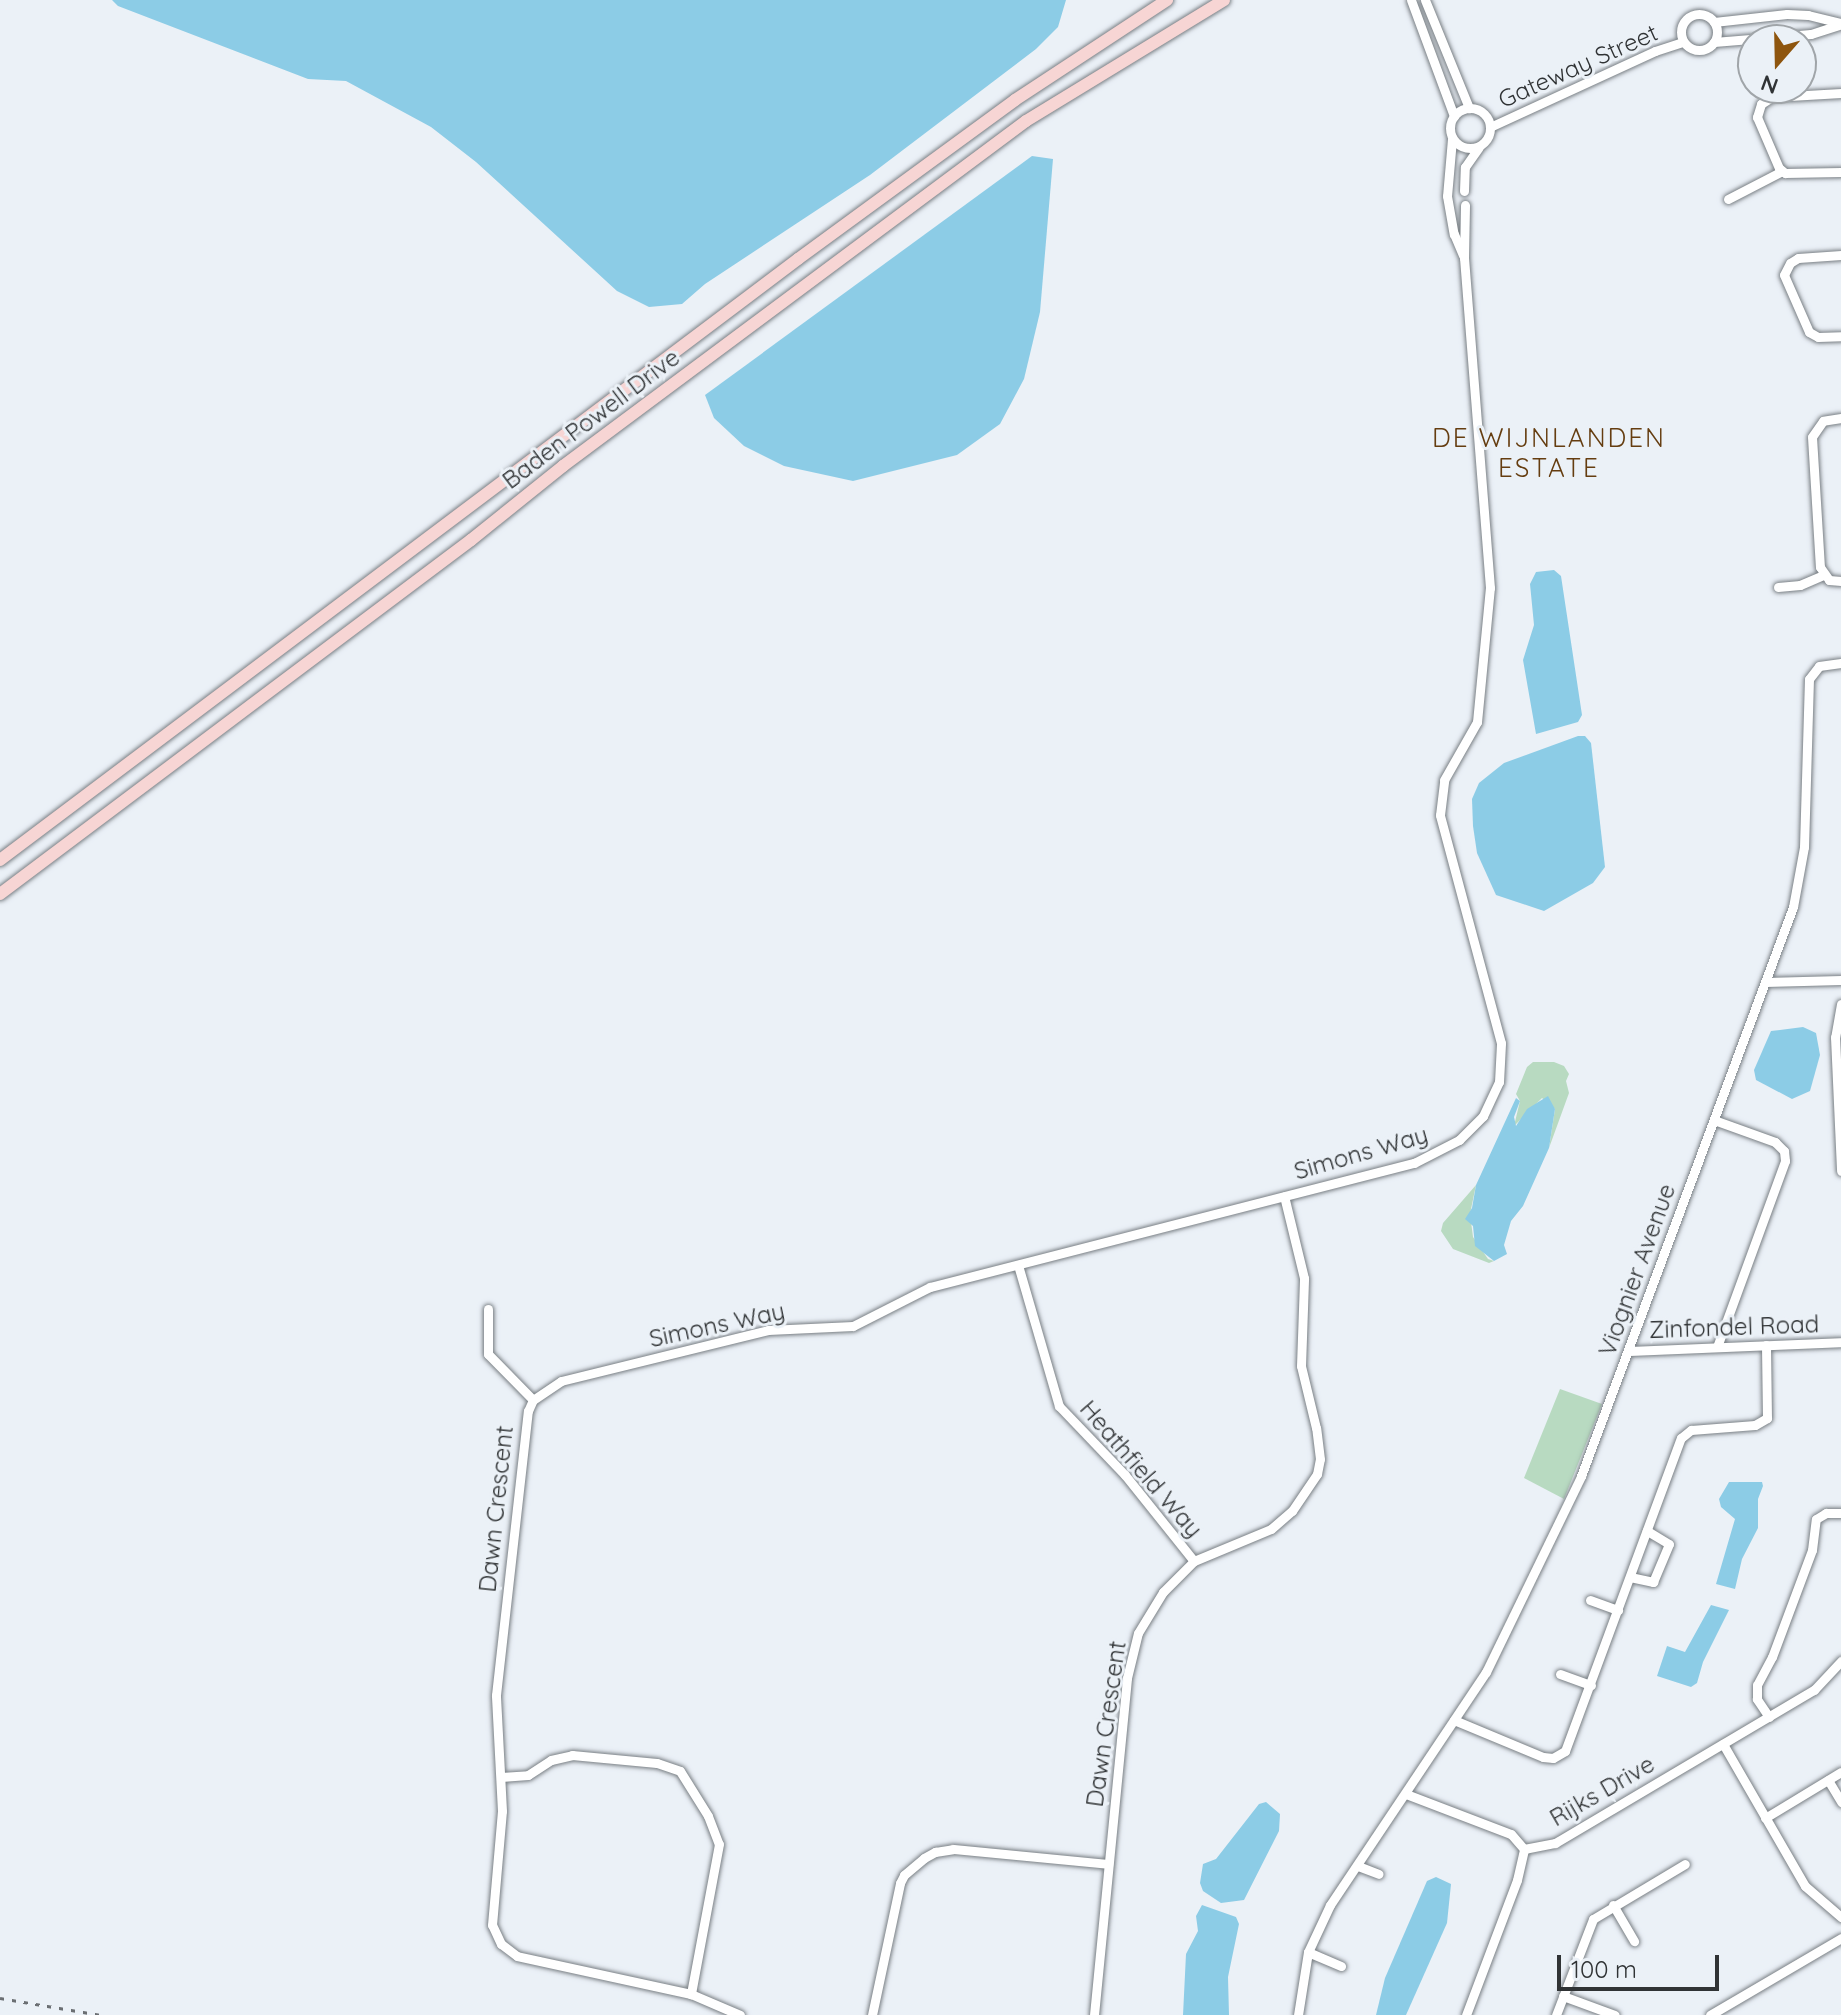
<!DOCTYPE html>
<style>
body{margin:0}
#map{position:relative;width:1841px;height:2015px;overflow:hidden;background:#ebf1f7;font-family:Quicksand,sans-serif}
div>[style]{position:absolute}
.green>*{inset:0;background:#b8dac1}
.water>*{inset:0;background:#8ccce6}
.roads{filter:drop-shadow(0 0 2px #797f84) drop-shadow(0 0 2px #797f84)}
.street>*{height:9px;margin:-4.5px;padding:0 4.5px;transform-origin:4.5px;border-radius:4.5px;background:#fff}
.street>.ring{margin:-4.5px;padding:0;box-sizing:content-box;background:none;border:9px solid #fff;border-radius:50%}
.secondary>*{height:12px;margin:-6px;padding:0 6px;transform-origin:6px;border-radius:6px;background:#f7d5d4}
.rail>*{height:3px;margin-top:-1.5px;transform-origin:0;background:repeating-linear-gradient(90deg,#6b6f73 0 4px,transparent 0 12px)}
span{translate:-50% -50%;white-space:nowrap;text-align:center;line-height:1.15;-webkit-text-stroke:6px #ebf1f7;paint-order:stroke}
.street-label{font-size:24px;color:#303335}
.neighbourhood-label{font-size:26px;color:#653d10;letter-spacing:2px}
.north{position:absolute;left:1737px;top:24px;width:80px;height:80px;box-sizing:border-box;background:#ebf1f7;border:2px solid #a0a5a9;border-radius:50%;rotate:200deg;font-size:22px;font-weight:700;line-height:32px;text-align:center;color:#303335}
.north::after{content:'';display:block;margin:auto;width:28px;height:36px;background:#8e550e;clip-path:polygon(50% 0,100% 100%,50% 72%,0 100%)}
.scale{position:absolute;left:1557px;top:1955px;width:162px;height:36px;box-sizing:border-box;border:4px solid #303335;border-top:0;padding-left:10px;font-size:24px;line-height:28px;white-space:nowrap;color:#303335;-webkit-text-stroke:6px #ebf1f7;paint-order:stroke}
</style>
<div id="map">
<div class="green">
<i style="clip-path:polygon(1533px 1062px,1554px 1062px,1564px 1066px,1569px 1074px,1566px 1081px,1569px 1093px,1549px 1148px,1555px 1109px,1542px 1098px,1514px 1126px,1520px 1101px,1516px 1094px,1527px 1067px)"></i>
<i style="clip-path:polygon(1476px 1185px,1470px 1214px,1473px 1237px,1488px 1259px,1494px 1261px,1489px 1263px,1453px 1249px,1441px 1231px,1443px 1223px)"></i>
<i style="clip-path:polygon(1560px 1389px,1602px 1404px,1564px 1499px,1524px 1478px)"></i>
</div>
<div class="water">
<i style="clip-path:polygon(112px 0,1066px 0,1058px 27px,1036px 49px,870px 175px,705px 284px,682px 304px,649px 307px,617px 291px,476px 162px,431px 127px,346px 81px,308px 79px,118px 6px)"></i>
<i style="clip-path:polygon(1032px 156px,1053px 159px,1040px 312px,1024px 379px,1000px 424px,957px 455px,853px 481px,784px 466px,744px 446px,714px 418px,705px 395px)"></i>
<i style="clip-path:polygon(1554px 570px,1561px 576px,1582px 715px,1578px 722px,1536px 734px,1523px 660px,1534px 625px,1530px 584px,1536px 572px)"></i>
<i style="clip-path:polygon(1578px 736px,1585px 736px,1591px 743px,1605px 867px,1593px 883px,1544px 911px,1496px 895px,1477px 853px,1473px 826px,1472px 799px,1479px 783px,1504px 763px)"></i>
<i style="clip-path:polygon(1803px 1027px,1816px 1033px,1820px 1055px,1810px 1091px,1792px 1099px,1756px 1080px,1754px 1070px,1771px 1031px)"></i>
<i style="clip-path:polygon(1548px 1096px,1555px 1109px,1549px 1148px,1523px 1206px,1511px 1221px,1504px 1245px,1507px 1254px,1494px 1261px,1475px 1246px,1473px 1226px,1465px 1219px,1472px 1208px,1476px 1185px,1516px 1098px,1520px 1101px,1514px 1117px,1516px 1126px,1527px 1109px)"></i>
<i style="clip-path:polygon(1729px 1482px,1762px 1482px,1763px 1486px,1758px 1499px,1758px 1528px,1742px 1559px,1735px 1589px,1716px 1584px,1735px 1519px,1721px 1507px,1719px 1499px)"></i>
<i style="clip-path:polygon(1711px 1605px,1729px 1610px,1703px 1662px,1697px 1683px,1691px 1687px,1657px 1676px,1667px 1646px,1685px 1652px)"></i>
<i style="clip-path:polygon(1266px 1802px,1280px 1814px,1279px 1831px,1244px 1900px,1221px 1903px,1203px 1891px,1200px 1883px,1203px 1864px,1216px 1859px,1259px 1804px)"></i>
<i style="clip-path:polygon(1436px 1877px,1451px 1884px,1447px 1923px,1406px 2015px,1376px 2015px,1385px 1978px,1427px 1881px)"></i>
<i style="clip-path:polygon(1202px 1905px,1236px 1917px,1239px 1924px,1228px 1977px,1229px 2015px,1183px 2015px,1186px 1954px,1198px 1931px,1196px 1916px)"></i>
</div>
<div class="roads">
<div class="street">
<i style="left:1411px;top:0;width:124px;rotate:69.7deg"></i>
<i style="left:1425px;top:0;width:117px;rotate:67.8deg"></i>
<i class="ring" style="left:1681px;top:14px;width:27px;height:27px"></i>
<i style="left:1714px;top:22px;width:73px;rotate:-6.3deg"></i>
<i style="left:1787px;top:14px;width:21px;rotate:3deg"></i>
<i style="left:1808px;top:15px;width:34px;rotate:14deg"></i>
<i style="left:1714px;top:42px;width:97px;rotate:-4.7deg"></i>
<i style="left:1811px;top:34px;width:32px;rotate:-18deg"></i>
<i style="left:1841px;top:93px;width:69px;rotate:176.7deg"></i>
<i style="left:1772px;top:97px;width:13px;rotate:148deg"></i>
<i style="left:1761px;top:104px;width:14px;rotate:107deg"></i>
<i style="left:1757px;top:117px;width:56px;rotate:66.7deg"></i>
<i style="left:1779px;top:168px;width:8px;rotate:40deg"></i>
<i style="left:1785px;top:173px;width:56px;rotate:-1deg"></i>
<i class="ring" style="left:1450px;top:108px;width:31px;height:31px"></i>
<i style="left:1490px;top:127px;width:182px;rotate:-24.7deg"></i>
<i style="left:1655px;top:51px;width:29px;rotate:-18deg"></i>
<i style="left:1452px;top:139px;width:57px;rotate:95deg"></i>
<i style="left:1447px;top:196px;width:39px;rotate:80deg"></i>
<i style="left:1454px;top:234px;width:23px;rotate:67deg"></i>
<i style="left:1464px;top:191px;width:24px;rotate:-88deg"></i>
<i style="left:1465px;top:167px;width:24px;rotate:-55deg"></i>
<i style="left:1728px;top:199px;width:61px;rotate:-27.4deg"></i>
<i style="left:1841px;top:255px;width:43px;rotate:176deg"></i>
<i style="left:1798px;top:258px;width:9px;rotate:148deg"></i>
<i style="left:1790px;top:263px;width:13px;rotate:117deg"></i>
<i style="left:1784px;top:275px;width:62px;rotate:66.3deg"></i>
<i style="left:1809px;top:332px;width:10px;rotate:29deg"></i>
<i style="left:1818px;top:337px;width:23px;rotate:-2deg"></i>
<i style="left:1841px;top:418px;width:18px;rotate:171deg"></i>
<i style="left:1823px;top:421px;width:19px;rotate:125deg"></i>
<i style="left:1812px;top:437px;width:130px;rotate:86.5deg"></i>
<i style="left:1820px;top:567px;width:16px;rotate:55deg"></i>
<i style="left:1829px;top:580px;width:12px;rotate:5deg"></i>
<i style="left:1778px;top:587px;width:22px;rotate:-5deg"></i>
<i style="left:1800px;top:585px;width:25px;rotate:-23deg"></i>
<i style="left:1765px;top:982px;width:76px;rotate:-1.5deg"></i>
<i style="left:1841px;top:1004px;width:34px;rotate:100deg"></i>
<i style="left:1835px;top:1037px;width:134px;rotate:87.4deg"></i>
<i style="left:1714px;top:1120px;width:65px;rotate:19.8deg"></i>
<i style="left:1775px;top:1142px;width:13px;rotate:45deg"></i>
<i style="left:1784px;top:1151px;width:10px;rotate:84deg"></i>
<i style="left:1785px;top:1161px;width:198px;rotate:110.1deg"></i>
<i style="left:1018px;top:1265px;width:147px;rotate:73.8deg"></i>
<i style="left:1059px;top:1406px;width:95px;rotate:46.3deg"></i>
<i style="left:1125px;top:1475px;width:110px;rotate:51.3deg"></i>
<i style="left:488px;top:1309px;width:45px;rotate:90deg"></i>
<i style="left:488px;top:1354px;width:64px;rotate:45.6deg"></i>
<i style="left:1628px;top:1351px;width:213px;rotate:-2.4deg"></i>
<i style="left:1630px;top:1577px;width:24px;rotate:12deg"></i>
<i style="left:1653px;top:1582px;width:41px;rotate:-67.2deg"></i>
<i style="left:1669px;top:1544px;width:26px;rotate:-149deg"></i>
<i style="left:1590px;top:1600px;width:30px;rotate:20deg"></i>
<i style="left:1560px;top:1674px;width:33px;rotate:20deg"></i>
<i style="left:1769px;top:1717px;width:22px;rotate:-124deg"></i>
<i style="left:1757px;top:1699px;width:14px;rotate:-90deg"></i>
<i style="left:1757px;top:1685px;width:32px;rotate:-62deg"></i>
<i style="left:1772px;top:1657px;width:114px;rotate:-69.5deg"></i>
<i style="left:1812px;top:1550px;width:31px;rotate:-83deg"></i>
<i style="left:1816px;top:1519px;width:12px;rotate:-31deg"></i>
<i style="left:1826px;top:1513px;width:15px"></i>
<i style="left:1454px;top:1720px;width:96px;rotate:22.6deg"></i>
<i style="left:1543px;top:1757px;width:10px;rotate:6deg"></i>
<i style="left:1553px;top:1758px;width:14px;rotate:-30deg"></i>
<i style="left:1565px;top:1751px;width:334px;rotate:-69.7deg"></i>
<i style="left:1681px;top:1438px;width:13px;rotate:-39deg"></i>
<i style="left:1691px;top:1430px;width:64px;rotate:-4.5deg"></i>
<i style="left:1755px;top:1425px;width:14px;rotate:-30deg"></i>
<i style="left:1767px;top:1418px;width:73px;rotate:-90.8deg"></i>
<i style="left:1723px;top:1744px;width:164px;rotate:60deg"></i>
<i style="left:1805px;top:1886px;width:48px;rotate:40.7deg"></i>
<i style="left:501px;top:1777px;width:27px;rotate:-4deg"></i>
<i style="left:528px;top:1775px;width:27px;rotate:-33deg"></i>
<i style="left:551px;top:1760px;width:22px;rotate:-13deg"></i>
<i style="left:572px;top:1755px;width:85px;rotate:5.4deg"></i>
<i style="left:657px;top:1763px;width:24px;rotate:19deg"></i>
<i style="left:680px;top:1771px;width:53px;rotate:58.1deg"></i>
<i style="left:708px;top:1816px;width:30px;rotate:69deg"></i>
<i style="left:719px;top:1844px;width:153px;rotate:100.6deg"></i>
<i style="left:1828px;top:1780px;width:26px;rotate:59deg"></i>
<i style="left:1406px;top:1794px;width:112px;rotate:20.9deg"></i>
<i style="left:1511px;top:1834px;width:20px;rotate:49deg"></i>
<i style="left:1765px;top:1818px;width:89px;rotate:-31.2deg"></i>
<i style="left:1524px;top:1849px;width:32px;rotate:-11deg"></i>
<i style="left:1555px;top:1843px;width:301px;rotate:-30.6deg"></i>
<i style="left:1814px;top:1690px;width:40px;rotate:-47deg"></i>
<i style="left:1358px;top:1866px;width:22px;rotate:21deg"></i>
<i style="left:1613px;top:1905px;width:42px;rotate:59.7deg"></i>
<i style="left:1308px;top:1952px;width:36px;rotate:23deg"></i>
<i style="left:1563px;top:1996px;width:55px;rotate:20.1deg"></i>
<i style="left:740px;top:2015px;width:53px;rotate:-156.8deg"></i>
<i style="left:691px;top:1994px;width:178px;rotate:-167.7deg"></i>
<i style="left:517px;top:1956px;width:20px;rotate:-143deg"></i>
<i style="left:501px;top:1944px;width:21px;rotate:-115deg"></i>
<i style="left:492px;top:1925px;width:114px;rotate:-85deg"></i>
<i style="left:502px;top:1811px;width:116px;rotate:-93deg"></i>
<i style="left:496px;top:1695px;width:286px;rotate:-83.6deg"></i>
<i style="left:528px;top:1411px;width:12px;rotate:-66deg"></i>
<i style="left:533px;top:1400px;width:34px;rotate:-34deg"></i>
<i style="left:561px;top:1381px;width:213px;rotate:-13.8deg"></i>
<i style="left:768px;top:1330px;width:85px;rotate:-2.7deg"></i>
<i style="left:853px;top:1326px;width:86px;rotate:-26.9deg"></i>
<i style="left:930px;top:1287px;width:500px;rotate:-14.4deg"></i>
<i style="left:1414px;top:1163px;width:51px;rotate:-27.1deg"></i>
<i style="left:1459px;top:1140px;width:34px;rotate:-45deg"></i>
<i style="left:1483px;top:1116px;width:38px;rotate:-65deg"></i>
<i style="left:1499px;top:1082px;width:39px;rotate:-87deg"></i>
<i style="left:1501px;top:1043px;width:236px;rotate:-105deg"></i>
<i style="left:1440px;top:815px;width:35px;rotate:-83deg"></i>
<i style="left:1444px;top:780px;width:67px;rotate:-60.4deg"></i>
<i style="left:1477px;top:722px;width:135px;rotate:-84.5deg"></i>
<i style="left:1490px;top:588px;width:331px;rotate:-94.5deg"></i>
<i style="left:1464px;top:258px;width:53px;rotate:-88.9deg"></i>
<i style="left:872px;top:2015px;width:135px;rotate:-78deg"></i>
<i style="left:900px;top:1883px;width:9px;rotate:-63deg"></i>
<i style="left:904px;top:1875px;width:26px;rotate:-40deg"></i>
<i style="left:924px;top:1858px;width:13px;rotate:-29deg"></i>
<i style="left:935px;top:1852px;width:18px;rotate:-9deg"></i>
<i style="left:953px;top:1849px;width:156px;rotate:5.5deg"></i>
<i style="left:1094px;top:2015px;width:339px;rotate:-84.4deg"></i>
<i style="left:1127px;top:1678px;width:46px;rotate:-76.3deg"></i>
<i style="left:1138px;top:1633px;width:48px;rotate:-58.6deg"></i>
<i style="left:1163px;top:1592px;width:44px;rotate:-45deg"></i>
<i style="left:1194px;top:1561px;width:83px;rotate:-22.6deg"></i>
<i style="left:1271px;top:1529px;width:28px;rotate:-41deg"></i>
<i style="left:1292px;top:1511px;width:45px;rotate:-56deg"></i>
<i style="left:1317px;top:1474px;width:15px;rotate:-79deg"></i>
<i style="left:1320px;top:1459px;width:31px;rotate:-97deg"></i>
<i style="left:1316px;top:1428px;width:64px;rotate:-103.6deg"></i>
<i style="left:1301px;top:1366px;width:88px;rotate:-88deg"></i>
<i style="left:1304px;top:1278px;width:84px;rotate:-103.7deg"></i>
<i style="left:1298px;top:2015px;width:64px;rotate:-81deg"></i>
<i style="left:1308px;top:1952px;width:52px;rotate:-64.9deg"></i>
<i style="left:1330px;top:1905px;width:280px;rotate:-56.2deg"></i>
<i style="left:1486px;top:1672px;width:218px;rotate:-64.1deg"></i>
<i style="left:1581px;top:1476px;width:607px;rotate:-69.57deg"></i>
<i style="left:1793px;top:907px;width:61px;rotate:-79.6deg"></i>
<i style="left:1804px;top:847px;width:168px;rotate:-88.3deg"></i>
<i style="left:1809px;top:679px;width:16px;rotate:-52deg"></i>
<i style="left:1819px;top:666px;width:22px;rotate:-8deg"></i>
<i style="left:1466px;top:2015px;width:144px;rotate:-69.3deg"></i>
<i style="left:1517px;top:1880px;width:32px;rotate:-77deg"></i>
<i style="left:1556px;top:2015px;width:103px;rotate:-68.9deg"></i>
<i style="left:1593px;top:1919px;width:107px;rotate:-30.9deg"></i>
<i style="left:1710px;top:2015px;width:152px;rotate:-30.4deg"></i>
</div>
<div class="secondary">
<i style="left:0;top:860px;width:999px;rotate:-36.98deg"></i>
<i style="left:798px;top:259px;width:269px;rotate:-36.2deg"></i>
<i style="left:1015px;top:100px;width:182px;rotate:-33.3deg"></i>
<i style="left:0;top:894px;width:589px;rotate:-36.93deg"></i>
<i style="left:471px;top:540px;width:118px;rotate:-38.8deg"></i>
<i style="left:563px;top:466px;width:577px;rotate:-36.69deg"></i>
<i style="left:1026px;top:121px;width:232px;rotate:-31.4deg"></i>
</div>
</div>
<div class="rail">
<i style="left:0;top:1998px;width:101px;rotate:9.6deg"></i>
</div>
<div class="street-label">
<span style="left:1578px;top:66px;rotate:-24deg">Gateway Street</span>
<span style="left:591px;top:419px;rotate:-37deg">Baden Powell Drive</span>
<span style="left:1361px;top:1153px;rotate:-16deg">Simons Way</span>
<span style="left:1637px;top:1270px;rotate:-70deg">Viognier Avenue</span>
<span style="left:717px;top:1325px;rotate:-12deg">Simons Way</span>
<span style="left:1734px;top:1327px;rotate:-2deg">Zinfondel Road</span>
<span style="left:1141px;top:1469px;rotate:49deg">Heathfield Way</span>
<span style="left:496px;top:1509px;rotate:-84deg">Dawn Crescent</span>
<span style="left:1106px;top:1724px;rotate:-82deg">Dawn Crescent</span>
<span style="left:1602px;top:1791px;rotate:-30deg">Rijks Drive</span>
</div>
<div class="neighbourhood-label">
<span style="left:1549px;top:453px">DE WIJNLANDEN<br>ESTATE</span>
</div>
<div class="north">N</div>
<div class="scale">100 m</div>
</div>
